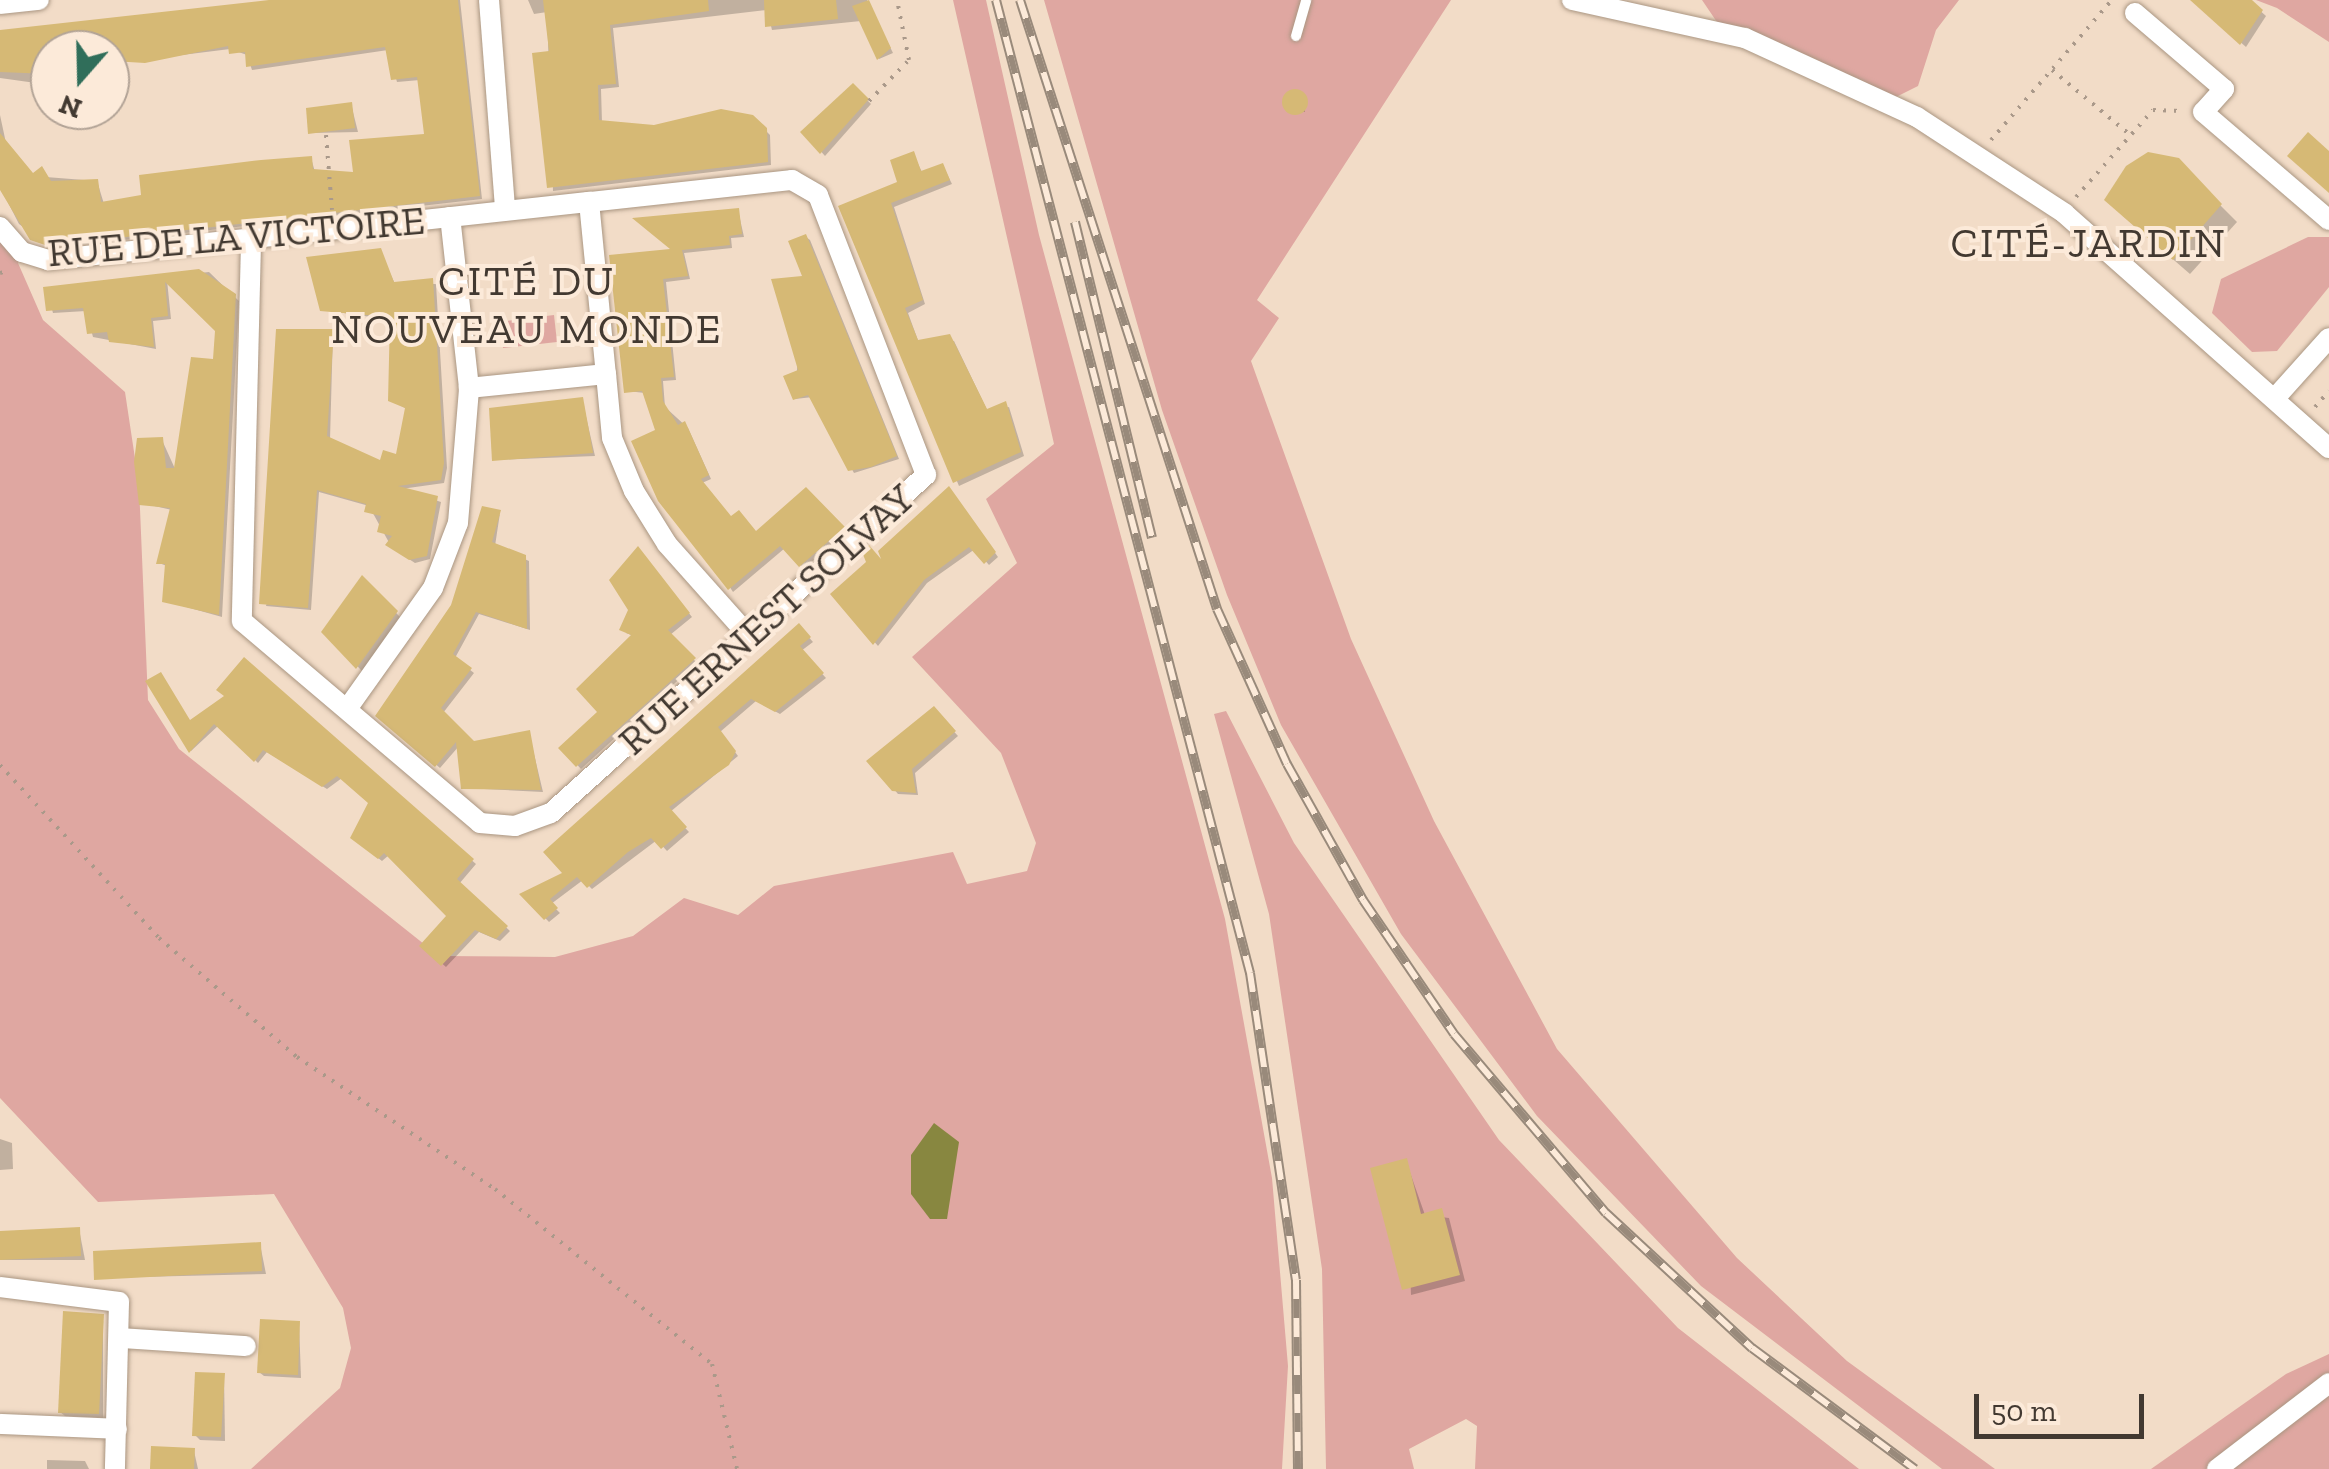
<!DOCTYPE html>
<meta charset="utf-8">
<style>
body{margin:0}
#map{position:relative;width:2329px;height:1469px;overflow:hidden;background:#f2dcc7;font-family:"Zilla Slab",serif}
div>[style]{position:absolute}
.green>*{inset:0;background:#dfa7a1}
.water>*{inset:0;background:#888740}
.shadow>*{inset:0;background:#0003}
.building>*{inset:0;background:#d6b975}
.round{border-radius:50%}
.path>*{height:4px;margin-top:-2px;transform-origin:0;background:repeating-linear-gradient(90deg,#aa998a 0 2.5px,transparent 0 10.5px)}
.roads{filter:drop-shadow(0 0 2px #aa9682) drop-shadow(0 0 2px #aa9682)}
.service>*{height:10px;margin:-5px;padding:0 5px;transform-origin:5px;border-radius:5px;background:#fff}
.minor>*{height:20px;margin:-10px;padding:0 10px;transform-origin:10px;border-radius:10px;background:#fff}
.rail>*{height:10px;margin-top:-5px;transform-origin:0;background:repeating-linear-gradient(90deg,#fcead9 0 19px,#998a7b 0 38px);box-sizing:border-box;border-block:2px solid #998a7b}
span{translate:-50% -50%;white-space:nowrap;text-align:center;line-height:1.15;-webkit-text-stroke:8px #fcead9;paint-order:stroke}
.street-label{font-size:40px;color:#423931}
.neighbourhood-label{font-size:42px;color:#423931;letter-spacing:2.5px}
.north{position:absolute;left:30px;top:30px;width:100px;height:100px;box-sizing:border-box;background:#fcead9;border:2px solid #b2a396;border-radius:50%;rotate:200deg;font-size:28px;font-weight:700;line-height:40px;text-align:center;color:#423931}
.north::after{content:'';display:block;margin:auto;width:35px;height:45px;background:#306e5a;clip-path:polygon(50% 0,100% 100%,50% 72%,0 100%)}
.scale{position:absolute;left:1974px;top:1394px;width:170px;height:45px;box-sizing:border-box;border:5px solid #423931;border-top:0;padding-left:12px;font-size:30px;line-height:35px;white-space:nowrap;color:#423931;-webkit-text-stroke:8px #fcead9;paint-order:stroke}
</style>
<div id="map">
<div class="green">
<i style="clip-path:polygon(953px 0,986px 0,1039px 235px,1225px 919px,1272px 1178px,1288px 1366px,1282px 1469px,251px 1469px,340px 1388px,351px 1348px,343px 1308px,274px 1194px,98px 1202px,0 1098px,0 227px,22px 252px,18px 263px,43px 320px,125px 392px,139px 485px,148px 700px,179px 749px,439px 956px,555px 957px,633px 936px,684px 898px,738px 915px,774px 886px,953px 852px,967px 884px,1027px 871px,1036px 843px,1001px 753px,912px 657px,1017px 563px,986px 499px,1054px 444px)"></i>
<i style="clip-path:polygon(1044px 0,1451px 0,1257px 300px,1279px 318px,1251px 361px,1351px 639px,1434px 821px,1557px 1049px,1737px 1258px,1847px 1361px,1995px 1469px,1942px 1469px,1701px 1286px,1537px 1116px,1401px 934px,1281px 725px,1227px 595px,1162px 410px)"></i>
<i style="clip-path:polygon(1702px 0,1959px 0,1936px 30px,1918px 86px,1888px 101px,1723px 31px)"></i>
<i style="clip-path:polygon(2256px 0,2329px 0,2329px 42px,2277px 8px)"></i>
<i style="clip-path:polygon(2308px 237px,2329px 237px,2329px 287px,2277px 351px,2252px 352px,2212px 313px,2221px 279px)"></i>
<i style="clip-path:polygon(554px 315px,557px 342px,503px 348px,499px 322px)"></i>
<i style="clip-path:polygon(1226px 711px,1294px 843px,1499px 1140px,1678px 1328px,1859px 1469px,1475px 1469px,1477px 1426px,1466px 1419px,1409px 1449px,1414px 1469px,1326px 1469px,1322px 1269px,1269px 914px,1214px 714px)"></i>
<i style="clip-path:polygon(2329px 1354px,2329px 1469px,2151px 1469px,2286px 1374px)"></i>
</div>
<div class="water">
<i style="clip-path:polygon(934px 1123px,959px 1142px,947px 1219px,930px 1219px,911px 1194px,911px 1155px)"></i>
</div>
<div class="shadow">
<i style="clip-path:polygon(293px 0,460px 0,482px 199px,53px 248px,19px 224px,0 187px,0 115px,6px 143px,33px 176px,97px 181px,104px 204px,311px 158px,315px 172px,356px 174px,427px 137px,420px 80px,397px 82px,388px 50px,252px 70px,247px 55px,230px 49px,110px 64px,110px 50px,50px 50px,50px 85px,0 78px,0 33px)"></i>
<i style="clip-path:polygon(528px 0,867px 0,893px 53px,879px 59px,861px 21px,772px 30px,767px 10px,613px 28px,619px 87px,601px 89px,602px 122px,654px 128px,752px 117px,770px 135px,771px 165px,553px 191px,547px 12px,534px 14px)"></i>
<i style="clip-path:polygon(2192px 0,2248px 0,2266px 16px,2246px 47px)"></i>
<i style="clip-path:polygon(853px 86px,871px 104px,825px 156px,804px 132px)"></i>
<i style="clip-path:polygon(1303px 94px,1305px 112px,1290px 112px,1287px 95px)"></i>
<i style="clip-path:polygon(351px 104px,358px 132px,311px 133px)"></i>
<i style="clip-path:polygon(913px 154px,923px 174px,943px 166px,952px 184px,894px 207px,925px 304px,908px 313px,919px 343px,954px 341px,988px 412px,1009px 407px,1024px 456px,959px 486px,842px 207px,901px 183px)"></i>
<i style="clip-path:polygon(2173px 158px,2237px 222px,2190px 274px,2123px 216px)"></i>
<i style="clip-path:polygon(738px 210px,744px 237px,731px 238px,732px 248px,684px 253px,690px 279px,666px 282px,676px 380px,663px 381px,665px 407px,688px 428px,711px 479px,702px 483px,732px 520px,757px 534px,806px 490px,846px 532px,804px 569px,785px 548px,733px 592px,635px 442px,658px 431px,645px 393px,627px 391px,612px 257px,675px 251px)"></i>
<i style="clip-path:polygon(806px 237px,810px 240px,899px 459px,854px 473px,813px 397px,795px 399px)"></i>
<i style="clip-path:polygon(380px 251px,395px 284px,436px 284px,447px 468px,444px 483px,401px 489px,441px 502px,430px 559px,415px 563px,392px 548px,369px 506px,319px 492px,311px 610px,266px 606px,333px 331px,330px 440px,381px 464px,398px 458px,407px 409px,390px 400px,392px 320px,323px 310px)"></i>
<i style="clip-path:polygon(209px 272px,239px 301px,222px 617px,165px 601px,167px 566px,159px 563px,172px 510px,141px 503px,162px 440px,176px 471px,216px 362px,218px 330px,167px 280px,171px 319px,153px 321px,156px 349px,93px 337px,86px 311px,53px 313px,46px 289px)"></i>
<i style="clip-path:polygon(582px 399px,595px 456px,494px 460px)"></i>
<i style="clip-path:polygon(952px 493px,998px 557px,989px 565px,975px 549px,927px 583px,878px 646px,833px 594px,888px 569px)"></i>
<i style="clip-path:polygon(500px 513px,495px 546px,529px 561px,530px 630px,479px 614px,455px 658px,474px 673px,443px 713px,473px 744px,529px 733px,543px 792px,463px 788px,459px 746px,440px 768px,378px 715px,454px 606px)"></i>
<i style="clip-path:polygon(638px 550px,692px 617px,670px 635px,697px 663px,581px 769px,562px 748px,600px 712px,634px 636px,626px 633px)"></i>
<i style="clip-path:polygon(363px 579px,400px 617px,362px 671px,324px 632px)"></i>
<i style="clip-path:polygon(799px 626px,813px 642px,801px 651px,826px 678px,780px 714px,756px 701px,720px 732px,738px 756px,670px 812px,689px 832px,667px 851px,657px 840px,592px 889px,583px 880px,551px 904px,560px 913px,549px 922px,523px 895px,566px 874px)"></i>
<i style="clip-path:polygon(244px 661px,476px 864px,459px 884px,510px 931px,500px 941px,479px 932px,446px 967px,422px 946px,450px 917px,389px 855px,382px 861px,356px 841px,371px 803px,342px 778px,327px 789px,267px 752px,258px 763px,219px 725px,191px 751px,149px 682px,190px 722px,227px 697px)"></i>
<i style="clip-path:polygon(933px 709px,958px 736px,915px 773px,918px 795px,898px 794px,870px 761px)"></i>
<i style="clip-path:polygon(0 1139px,12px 1143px,13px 1169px,0 1170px)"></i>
<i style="clip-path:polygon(1406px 1161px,1425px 1215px,1449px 1218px,1465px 1281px,1411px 1295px)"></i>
<i style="clip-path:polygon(79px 1229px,85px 1260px,0 1260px,0 1234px)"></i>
<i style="clip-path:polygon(260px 1244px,266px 1274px,96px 1278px)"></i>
<i style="clip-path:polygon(103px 1316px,103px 1418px,65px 1416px,60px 1412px)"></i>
<i style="clip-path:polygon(299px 1323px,301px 1378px,264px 1376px,259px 1372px)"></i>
<i style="clip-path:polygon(224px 1375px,225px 1441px,200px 1440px,195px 1435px)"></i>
<i style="clip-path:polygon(194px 1451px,198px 1469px,153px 1469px)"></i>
<i style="clip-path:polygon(47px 1460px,85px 1461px,89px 1469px,47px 1469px)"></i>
</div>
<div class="building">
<i style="clip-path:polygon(269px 0,458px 0,480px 196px,48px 246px,30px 240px,0 190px,0 133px,33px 173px,42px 166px,51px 181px,98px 179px,101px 202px,141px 195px,139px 175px,261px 160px,312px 156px,313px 169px,353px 172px,349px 140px,424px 134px,417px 77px,391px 80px,385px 47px,246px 67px,245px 52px,229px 54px,228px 46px,145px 63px,112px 61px,111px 50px,50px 50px,50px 74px,0 72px,0 30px)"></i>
<i style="clip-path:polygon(543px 0,708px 0,709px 11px,610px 25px,616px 84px,598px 85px,599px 120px,654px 125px,721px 109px,753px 115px,767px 128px,768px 162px,547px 188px,532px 53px,549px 51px)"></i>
<i style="clip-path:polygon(764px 0,836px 0,838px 19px,765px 27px)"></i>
<i style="clip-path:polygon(869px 0,891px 48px,877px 60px,852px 6px)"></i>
<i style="clip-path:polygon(2190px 0,2252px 0,2263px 10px,2240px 45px)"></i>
<i style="clip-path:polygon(853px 83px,869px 99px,820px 154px,800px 132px)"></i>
<i class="round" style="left:1282px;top:89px;width:26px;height:26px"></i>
<i style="clip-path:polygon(352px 102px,355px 128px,308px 134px,306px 108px)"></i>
<i style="clip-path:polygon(2308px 132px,2329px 151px,2329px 193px,2287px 156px)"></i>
<i style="clip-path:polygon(914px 151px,921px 171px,943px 163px,950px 180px,891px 203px,923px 300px,905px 308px,918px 340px,950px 334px,987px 409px,1006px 401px,1021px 452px,953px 483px,838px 206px,897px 182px,890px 160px)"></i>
<i style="clip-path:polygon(2148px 152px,2179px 158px,2222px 204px,2173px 260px,2104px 200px,2126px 166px)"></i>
<i style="clip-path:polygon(739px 208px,742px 234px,729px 236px,730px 245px,682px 250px,688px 276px,663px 279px,674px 377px,661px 378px,663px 401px,678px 425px,685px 421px,709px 475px,701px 479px,731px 516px,739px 510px,756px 531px,806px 487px,845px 527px,799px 567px,780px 546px,728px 590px,658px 501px,631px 441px,655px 430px,642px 391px,624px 393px,609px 255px,670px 249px,632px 218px)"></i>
<i style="clip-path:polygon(806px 234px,897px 456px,871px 467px,848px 471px,808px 395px,793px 400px,783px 376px,798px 370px,771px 279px,802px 276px,788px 241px)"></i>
<i style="clip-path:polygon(381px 248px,394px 282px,433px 278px,444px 463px,441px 480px,398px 486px,438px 496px,427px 556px,409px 560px,385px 545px,392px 536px,377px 532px,381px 516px,364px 512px,366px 504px,317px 490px,308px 608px,259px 604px,276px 329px,334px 329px,327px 436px,380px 460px,383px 450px,396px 454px,405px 408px,388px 401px,390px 317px,320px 311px,306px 257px)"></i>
<i style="clip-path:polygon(199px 269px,236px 294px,219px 615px,162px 602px,165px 564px,156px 564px,170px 508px,139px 505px,134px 462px,137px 438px,163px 437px,166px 468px,174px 468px,191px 357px,213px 359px,215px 331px,165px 282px,168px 316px,151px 318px,154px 347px,109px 342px,107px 332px,87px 334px,83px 308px,46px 311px,43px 287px)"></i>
<i style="clip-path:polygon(583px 397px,593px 453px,492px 461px,489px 408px)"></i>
<i style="clip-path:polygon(949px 486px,996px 552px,984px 564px,969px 547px,924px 580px,873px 645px,830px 594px,866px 562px,862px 552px,869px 545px,881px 559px,878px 551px)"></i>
<i style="clip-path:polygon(482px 506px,501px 510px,492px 542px,526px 555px,527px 629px,476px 612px,453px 654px,472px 668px,441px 708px,474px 741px,530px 730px,541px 790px,461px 789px,456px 742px,435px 767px,375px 716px,451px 605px)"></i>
<i style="clip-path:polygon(638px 546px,690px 613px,668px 630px,696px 658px,576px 767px,558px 748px,597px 712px,576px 689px,631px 635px,619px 630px,628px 610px,609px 580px)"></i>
<i style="clip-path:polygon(362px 575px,398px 611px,356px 669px,321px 632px)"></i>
<i style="clip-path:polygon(799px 623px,811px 637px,800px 646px,824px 673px,775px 712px,751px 699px,718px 727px,736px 751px,729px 765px,669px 807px,687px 827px,661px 849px,651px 838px,628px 852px,587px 888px,577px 877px,550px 899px,558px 908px,544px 920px,519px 894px,562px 873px,543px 852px)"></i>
<i style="clip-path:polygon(244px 657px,474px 859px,457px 879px,508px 926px,496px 939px,475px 930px,441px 966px,419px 946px,446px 916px,384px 853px,378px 859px,350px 838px,368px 803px,337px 776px,322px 787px,263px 750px,254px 762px,214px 724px,189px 753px,145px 681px,161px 672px,190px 720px,224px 696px,216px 690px)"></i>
<i style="clip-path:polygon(934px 706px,956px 731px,912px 769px,916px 793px,892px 791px,866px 761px)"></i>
<i style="clip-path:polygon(1407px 1158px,1421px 1214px,1442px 1208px,1460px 1275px,1402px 1290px,1370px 1168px)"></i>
<i style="clip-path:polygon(80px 1227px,81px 1256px,0 1260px,0 1231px)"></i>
<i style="clip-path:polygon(261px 1242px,262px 1271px,94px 1280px,93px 1251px)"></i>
<i style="clip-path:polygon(63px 1311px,104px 1314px,99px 1414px,58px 1413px)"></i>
<i style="clip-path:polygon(260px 1319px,300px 1321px,298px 1375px,257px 1373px)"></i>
<i style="clip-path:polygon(195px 1372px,225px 1373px,221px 1437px,192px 1436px)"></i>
<i style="clip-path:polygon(151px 1446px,195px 1448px,194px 1469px,150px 1469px)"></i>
</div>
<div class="path">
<i style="left:2052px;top:70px;width:100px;rotate:39.7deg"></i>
<i style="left:869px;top:101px;width:57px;rotate:-45.7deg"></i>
<i style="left:909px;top:60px;width:61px;rotate:-101.3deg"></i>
<i style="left:326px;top:135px;width:75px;rotate:85.4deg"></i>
<i style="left:1991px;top:140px;width:185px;rotate:-49.2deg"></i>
<i style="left:2076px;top:197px;width:116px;rotate:-48.5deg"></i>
<i style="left:2153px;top:110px;width:29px;rotate:2deg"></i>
<i style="left:0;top:273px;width:10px;rotate:-17deg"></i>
<i style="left:2315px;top:407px;width:21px;rotate:-49deg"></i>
<i style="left:0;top:765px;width:235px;rotate:47.4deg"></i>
<i style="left:159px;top:938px;width:182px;rotate:40.8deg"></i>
<i style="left:297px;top:1057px;width:238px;rotate:33.7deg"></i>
<i style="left:495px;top:1189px;width:279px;rotate:38.9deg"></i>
<i style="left:712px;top:1364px;width:108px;rotate:76.6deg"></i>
</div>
<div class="roads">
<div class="service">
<i style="left:1296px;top:36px;width:37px;rotate:-74deg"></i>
</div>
<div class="minor">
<i style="left:489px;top:0;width:211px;rotate:85.6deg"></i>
<i style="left:1572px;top:0;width:177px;rotate:12.4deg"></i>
<i style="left:1745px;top:38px;width:189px;rotate:24.7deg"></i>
<i style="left:1917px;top:117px;width:176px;rotate:33.1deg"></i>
<i style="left:2064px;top:213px;width:354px;rotate:41.6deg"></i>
<i style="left:0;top:4px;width:39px;rotate:-6deg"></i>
<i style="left:2135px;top:13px;width:117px;rotate:40.5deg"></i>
<i style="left:2224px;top:89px;width:31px;rotate:132deg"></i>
<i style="left:2203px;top:112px;width:166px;rotate:40.6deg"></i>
<i style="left:0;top:227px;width:33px;rotate:49deg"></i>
<i style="left:22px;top:252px;width:27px;rotate:17deg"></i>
<i style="left:48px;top:260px;width:404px;rotate:-6.1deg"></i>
<i style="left:251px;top:243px;width:378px;rotate:91.4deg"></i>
<i style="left:242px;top:621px;width:312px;rotate:40.3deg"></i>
<i style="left:480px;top:823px;width:35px;rotate:5deg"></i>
<i style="left:515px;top:826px;width:38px;rotate:-20deg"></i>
<i style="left:551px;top:813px;width:505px;rotate:-42.03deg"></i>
<i style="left:926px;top:475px;width:300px;rotate:-111.1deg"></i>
<i style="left:818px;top:195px;width:30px;rotate:-150deg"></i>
<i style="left:792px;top:180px;width:204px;rotate:173.8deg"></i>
<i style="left:606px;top:374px;width:64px;rotate:84.6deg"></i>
<i style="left:612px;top:438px;width:57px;rotate:67.5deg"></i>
<i style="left:634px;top:491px;width:62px;rotate:58.1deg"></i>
<i style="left:667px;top:544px;width:125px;rotate:48.3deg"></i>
<i style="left:2276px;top:397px;width:79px;rotate:-48.1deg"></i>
<i style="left:347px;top:709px;width:148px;rotate:-54.6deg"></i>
<i style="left:433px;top:588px;width:70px;rotate:-69deg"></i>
<i style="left:458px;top:523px;width:135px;rotate:-85.3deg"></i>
<i style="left:469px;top:388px;width:172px;rotate:-96.3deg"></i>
<i style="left:450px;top:217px;width:140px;rotate:-6.2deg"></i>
<i style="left:589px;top:202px;width:173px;rotate:84.4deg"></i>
<i style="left:606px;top:374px;width:138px;rotate:174.2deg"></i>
<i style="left:0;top:1287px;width:120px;rotate:7.2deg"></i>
<i style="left:119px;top:1302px;width:167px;rotate:91.4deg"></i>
<i style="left:121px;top:1338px;width:125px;rotate:3.7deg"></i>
<i style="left:0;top:1424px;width:117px;rotate:2.4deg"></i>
<i style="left:2217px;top:1469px;width:141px;rotate:-37.5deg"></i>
</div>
</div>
<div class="rail">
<i style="left:996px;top:0;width:1006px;rotate:75.37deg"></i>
<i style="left:1250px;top:973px;width:310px;rotate:81.5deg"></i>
<i style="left:1296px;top:1280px;width:189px;rotate:89.4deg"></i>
<i style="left:1020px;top:0;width:640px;rotate:72.07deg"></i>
<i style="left:1217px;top:609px;width:170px;rotate:65.7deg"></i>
<i style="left:1287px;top:764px;width:156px;rotate:60.8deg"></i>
<i style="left:1363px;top:900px;width:162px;rotate:55.8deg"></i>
<i style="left:1454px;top:1034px;width:235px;rotate:49.7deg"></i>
<i style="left:1606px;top:1213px;width:199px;rotate:42.8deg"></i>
<i style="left:1752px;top:1348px;width:203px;rotate:36.6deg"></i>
<i style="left:1075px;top:222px;width:325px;rotate:76.3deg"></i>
</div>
<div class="street-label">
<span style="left:236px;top:236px;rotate:-5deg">RUE DE LA VICTOIRE</span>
<span style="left:766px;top:619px;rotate:-42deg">RUE ERNEST SOLVAY</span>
</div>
<div class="neighbourhood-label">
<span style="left:2089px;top:243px">CITÉ-JARDIN</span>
<span style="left:527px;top:305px">CITÉ DU<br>NOUVEAU MONDE</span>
</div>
<div class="north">N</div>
<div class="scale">50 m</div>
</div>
